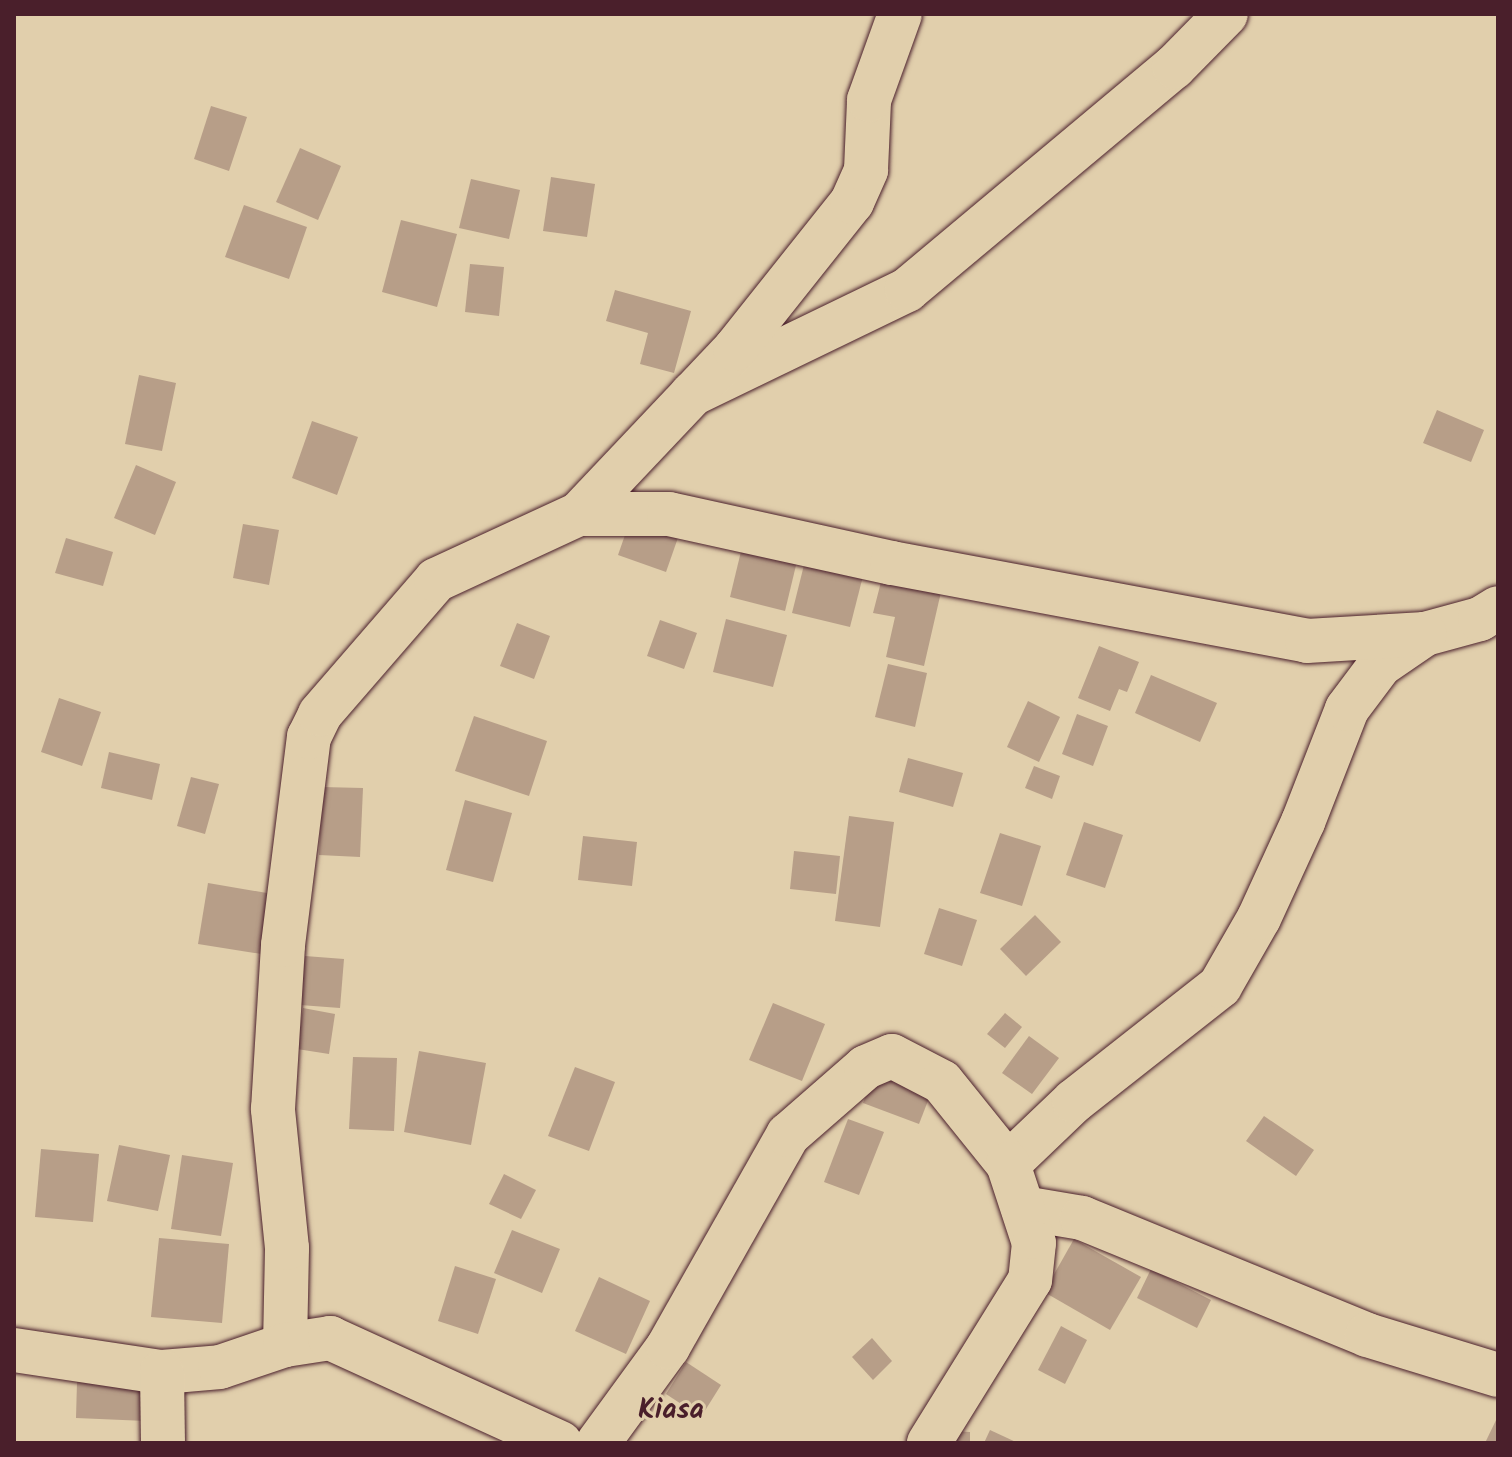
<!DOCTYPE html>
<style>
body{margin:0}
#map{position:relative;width:1512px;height:1457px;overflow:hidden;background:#e1cfac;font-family:Kalam,sans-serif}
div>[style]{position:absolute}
.building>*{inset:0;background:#b79e88}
.roads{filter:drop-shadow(0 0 2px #4a1f2b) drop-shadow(0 0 2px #4a1f2b)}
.minor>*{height:44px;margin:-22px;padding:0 22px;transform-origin:22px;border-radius:22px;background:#e1cfac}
span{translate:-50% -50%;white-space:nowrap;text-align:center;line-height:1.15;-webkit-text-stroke:6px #e1cfac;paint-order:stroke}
.quarter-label{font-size:28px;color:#4a1f2b;font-weight:700}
.frame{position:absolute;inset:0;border:16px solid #4a1f2b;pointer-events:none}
</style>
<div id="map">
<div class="building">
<i style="clip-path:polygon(211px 106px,247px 117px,229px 171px,194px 159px)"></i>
<i style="clip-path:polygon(300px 148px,341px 166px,318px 220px,276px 202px)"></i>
<i style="clip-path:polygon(551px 177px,595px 184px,587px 237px,543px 231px)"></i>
<i style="clip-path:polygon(471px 179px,520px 190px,509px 239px,459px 228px)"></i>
<i style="clip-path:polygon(244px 205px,307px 227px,289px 279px,225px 257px)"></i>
<i style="clip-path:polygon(401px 220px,457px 234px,437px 307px,382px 292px)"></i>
<i style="clip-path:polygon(470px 264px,504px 267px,499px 316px,465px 312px)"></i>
<i style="clip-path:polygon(615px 290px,691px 311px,674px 373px,640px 364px,648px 333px,606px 321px)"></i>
<i style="clip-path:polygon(139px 375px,176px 383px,162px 451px,125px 444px)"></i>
<i style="clip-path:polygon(1437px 410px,1484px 430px,1471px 462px,1423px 443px)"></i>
<i style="clip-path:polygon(312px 421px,358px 437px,337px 495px,292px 478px)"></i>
<i style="clip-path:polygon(136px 465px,176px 482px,155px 535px,114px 518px)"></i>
<i style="clip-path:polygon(632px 515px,680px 532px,666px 572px,618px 555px)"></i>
<i style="clip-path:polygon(243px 524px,279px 530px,269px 585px,233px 578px)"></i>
<i style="clip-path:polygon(66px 538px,113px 552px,103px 586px,55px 573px)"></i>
<i style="clip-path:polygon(743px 543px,798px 557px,785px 611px,730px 597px)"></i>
<i style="clip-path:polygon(805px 561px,863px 576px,850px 627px,792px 613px)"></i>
<i style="clip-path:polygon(882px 578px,941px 592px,924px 666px,886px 657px,895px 617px,873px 613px)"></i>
<i style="clip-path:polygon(726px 619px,787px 635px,773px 687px,713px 672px)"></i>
<i style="clip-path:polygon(660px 620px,697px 633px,684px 669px,647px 656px)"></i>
<i style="clip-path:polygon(517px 623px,550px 636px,534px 679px,500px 666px)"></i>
<i style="clip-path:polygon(1099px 646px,1139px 662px,1127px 692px,1119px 689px,1110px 711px,1078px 698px)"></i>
<i style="clip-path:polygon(888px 664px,927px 673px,915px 727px,875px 717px)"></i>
<i style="clip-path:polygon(1151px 675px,1217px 703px,1200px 742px,1135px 713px)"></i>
<i style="clip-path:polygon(59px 698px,101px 712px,82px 766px,41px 752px)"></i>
<i style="clip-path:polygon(1028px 701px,1060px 717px,1039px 762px,1007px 747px)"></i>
<i style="clip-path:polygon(1077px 714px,1108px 726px,1093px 766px,1062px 754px)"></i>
<i style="clip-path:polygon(474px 716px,547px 741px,529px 796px,455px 771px)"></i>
<i style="clip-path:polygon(109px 752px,160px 764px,152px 800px,101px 788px)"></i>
<i style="clip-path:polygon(908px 758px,963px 773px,953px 807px,899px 792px)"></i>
<i style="clip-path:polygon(1034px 766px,1060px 776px,1052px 799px,1025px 788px)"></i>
<i style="clip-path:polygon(191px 777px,219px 784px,205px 834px,177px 826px)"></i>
<i style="clip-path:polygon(322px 787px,363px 788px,360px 857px,319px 855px)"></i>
<i style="clip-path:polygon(465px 800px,512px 813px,493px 882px,446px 870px)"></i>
<i style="clip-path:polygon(849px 816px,894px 822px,880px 927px,835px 921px)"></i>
<i style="clip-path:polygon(1084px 822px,1123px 835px,1105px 888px,1066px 875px)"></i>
<i style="clip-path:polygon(1000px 833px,1041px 846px,1022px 906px,980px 893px)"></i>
<i style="clip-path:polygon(583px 836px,637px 842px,632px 886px,578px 880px)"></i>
<i style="clip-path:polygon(794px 851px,840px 856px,836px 894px,790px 889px)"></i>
<i style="clip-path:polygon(208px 883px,284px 896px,274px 956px,198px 944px)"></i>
<i style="clip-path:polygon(939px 908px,977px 920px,962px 966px,924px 954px)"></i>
<i style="clip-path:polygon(1035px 915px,1061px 942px,1026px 976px,1000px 949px)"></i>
<i style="clip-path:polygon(305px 956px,344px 959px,340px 1008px,300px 1005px)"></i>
<i style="clip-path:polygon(773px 1003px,825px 1024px,802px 1081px,749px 1060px)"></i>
<i style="clip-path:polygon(303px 1008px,335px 1014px,329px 1054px,297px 1049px)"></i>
<i style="clip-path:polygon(1005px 1013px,1022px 1027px,1005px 1048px,987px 1034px)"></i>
<i style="clip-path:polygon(1029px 1036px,1059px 1058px,1032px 1094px,1002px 1073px)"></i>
<i style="clip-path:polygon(419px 1051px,486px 1063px,471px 1145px,404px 1132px)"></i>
<i style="clip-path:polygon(353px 1057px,397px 1058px,394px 1131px,349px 1129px)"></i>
<i style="clip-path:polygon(575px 1067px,615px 1082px,589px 1151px,548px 1136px)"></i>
<i style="clip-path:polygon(875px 1071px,931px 1093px,919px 1124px,863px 1103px)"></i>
<i style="clip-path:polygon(1264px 1116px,1314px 1150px,1296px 1176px,1246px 1141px)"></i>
<i style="clip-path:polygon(848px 1119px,884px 1132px,859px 1195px,824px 1182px)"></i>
<i style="clip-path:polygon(119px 1145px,170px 1155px,158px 1211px,107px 1201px)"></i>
<i style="clip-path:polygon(41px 1149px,99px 1154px,93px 1222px,35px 1217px)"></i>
<i style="clip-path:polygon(182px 1155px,233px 1163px,221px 1236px,171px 1229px)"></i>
<i style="clip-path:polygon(504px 1174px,536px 1190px,521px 1219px,489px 1204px)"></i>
<i style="clip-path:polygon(512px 1230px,560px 1249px,542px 1293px,494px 1273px)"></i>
<i style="clip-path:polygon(159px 1238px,229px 1244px,222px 1323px,151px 1317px)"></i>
<i style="clip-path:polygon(1074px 1239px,1141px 1277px,1110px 1330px,1044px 1292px)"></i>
<i style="clip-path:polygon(455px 1266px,496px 1279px,478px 1334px,438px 1321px)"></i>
<i style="clip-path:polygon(1151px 1269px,1211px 1300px,1197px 1328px,1137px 1298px)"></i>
<i style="clip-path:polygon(599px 1277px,650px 1301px,626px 1354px,575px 1331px)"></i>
<i style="clip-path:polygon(1061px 1326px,1087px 1340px,1065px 1384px,1038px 1370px)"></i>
<i style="clip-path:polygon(872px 1338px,892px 1361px,873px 1380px,852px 1357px)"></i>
<i style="clip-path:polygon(686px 1362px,721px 1385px,701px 1417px,666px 1394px)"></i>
<i style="clip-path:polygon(77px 1382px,148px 1384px,146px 1421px,76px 1418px)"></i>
<i style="clip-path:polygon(1498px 1416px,1498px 1443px,1485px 1443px)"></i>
<i style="clip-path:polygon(935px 1430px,970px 1432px,970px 1443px,935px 1443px)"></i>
<i style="clip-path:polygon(990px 1430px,1018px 1443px,984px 1443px)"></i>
</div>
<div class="roads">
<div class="minor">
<i style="left:692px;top:394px;width:239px;rotate:-25.8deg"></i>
<i style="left:907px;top:290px;width:348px;rotate:-39.9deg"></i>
<i style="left:1174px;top:67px;width:74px;rotate:-45.5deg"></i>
<i style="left:579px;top:514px;width:227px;rotate:-46.6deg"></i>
<i style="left:735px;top:349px;width:188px;rotate:-51.5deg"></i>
<i style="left:852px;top:202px;width:35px;rotate:-66deg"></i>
<i style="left:866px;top:170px;width:70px;rotate:-87.5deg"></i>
<i style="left:869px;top:100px;width:91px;rotate:-70.2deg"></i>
<i style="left:1008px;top:1164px;width:91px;rotate:-43.7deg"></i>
<i style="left:1074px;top:1101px;width:186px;rotate:-38.2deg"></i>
<i style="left:1220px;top:986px;width:78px;rotate:-60.2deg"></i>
<i style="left:1259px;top:918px;width:106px;rotate:-65.4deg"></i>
<i style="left:1303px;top:822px;width:121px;rotate:-68.7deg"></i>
<i style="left:1347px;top:709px;width:55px;rotate:-53.1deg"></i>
<i style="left:1380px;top:665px;width:55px;rotate:-34.6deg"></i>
<i style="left:1425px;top:634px;width:57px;rotate:-15.3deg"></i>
<i style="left:1480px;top:619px;width:21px;rotate:-31deg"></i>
<i style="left:1023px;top:1208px;width:60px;rotate:9.6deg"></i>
<i style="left:1082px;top:1218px;width:308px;rotate:22.3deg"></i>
<i style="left:1367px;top:1335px;width:137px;rotate:17deg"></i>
<i style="left:285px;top:1345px;width:97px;rotate:-88.8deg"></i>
<i style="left:287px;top:1248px;width:140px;rotate:-95.8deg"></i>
<i style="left:273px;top:1109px;width:164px;rotate:-86.5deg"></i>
<i style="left:283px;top:945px;width:210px;rotate:-82.9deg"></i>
<i style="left:309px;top:737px;width:25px;rotate:-64deg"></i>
<i style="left:320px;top:714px;width:177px;rotate:-49.1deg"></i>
<i style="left:436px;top:580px;width:157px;rotate:-24.8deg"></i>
<i style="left:579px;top:514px;width:90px"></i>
<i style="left:669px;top:514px;width:228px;rotate:12.4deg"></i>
<i style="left:892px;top:563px;width:422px;rotate:10.6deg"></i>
<i style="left:1307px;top:641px;width:118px;rotate:-3.4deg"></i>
<i style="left:14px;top:1350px;width:150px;rotate:8.5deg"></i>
<i style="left:162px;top:1372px;width:58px;rotate:-4.9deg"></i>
<i style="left:220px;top:1367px;width:69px;rotate:-18.7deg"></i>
<i style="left:285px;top:1345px;width:46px;rotate:-8.8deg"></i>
<i style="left:330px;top:1338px;width:253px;rotate:24.5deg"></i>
<i style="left:162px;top:1372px;width:71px;rotate:89.2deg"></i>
<i style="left:598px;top:1443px;width:119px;rotate:-53.9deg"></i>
<i style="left:668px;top:1347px;width:244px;rotate:-60.5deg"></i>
<i style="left:788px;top:1135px;width:103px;rotate:-41.1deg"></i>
<i style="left:866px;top:1067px;width:28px;rotate:-23deg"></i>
<i style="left:892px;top:1056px;width:56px;rotate:27.5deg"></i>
<i style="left:942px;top:1082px;width:105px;rotate:51.2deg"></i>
<i style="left:1008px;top:1164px;width:83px;rotate:71.8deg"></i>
<i style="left:1034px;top:1243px;width:37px;rotate:96deg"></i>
<i style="left:1030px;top:1280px;width:192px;rotate:121.8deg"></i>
</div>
</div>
<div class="quarter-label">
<span style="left:671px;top:1411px">Kiasa</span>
</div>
<div class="frame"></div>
</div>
